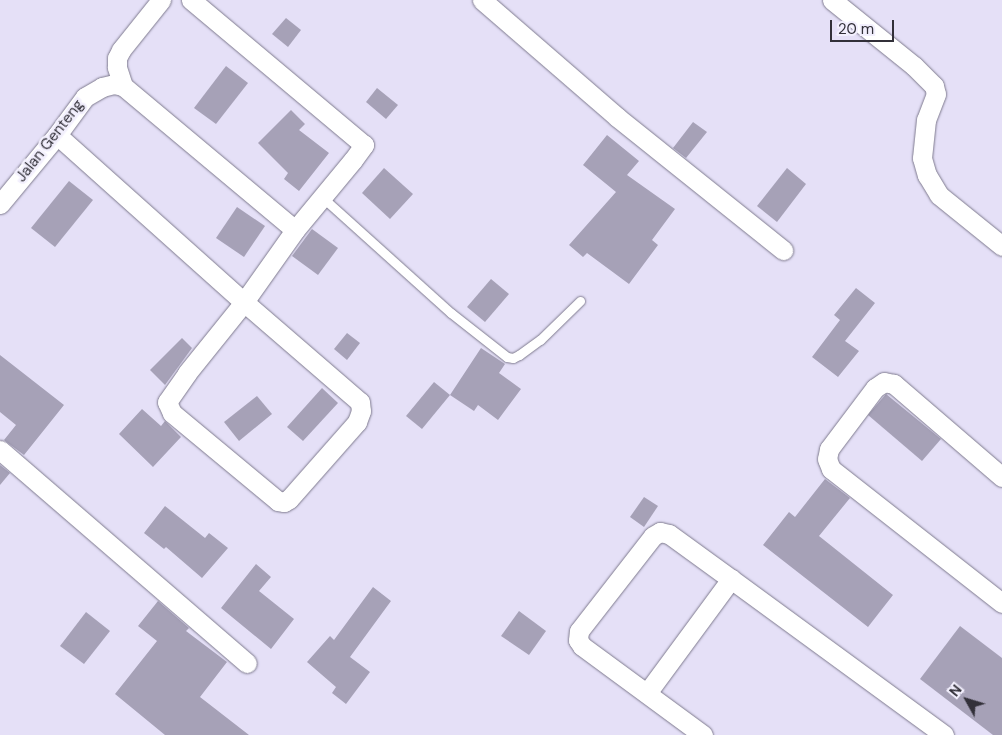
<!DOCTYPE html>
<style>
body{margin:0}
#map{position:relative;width:1002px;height:735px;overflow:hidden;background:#e5e0f7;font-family:"DM Sans",sans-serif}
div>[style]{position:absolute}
.building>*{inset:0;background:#a6a1b7}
.roads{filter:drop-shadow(0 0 1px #7e7a8e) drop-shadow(0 0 1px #7e7a8e)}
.lane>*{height:9px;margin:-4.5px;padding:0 4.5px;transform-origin:4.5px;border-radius:4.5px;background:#fff}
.street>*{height:19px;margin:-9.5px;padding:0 9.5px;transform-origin:9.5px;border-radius:9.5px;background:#fff}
span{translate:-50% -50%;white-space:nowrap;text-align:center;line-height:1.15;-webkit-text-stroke:5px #f2effd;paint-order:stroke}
.street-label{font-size:15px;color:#323039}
.north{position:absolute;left:942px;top:675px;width:50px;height:50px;-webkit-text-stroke:4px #f2effd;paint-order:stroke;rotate:309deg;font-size:14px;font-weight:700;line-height:20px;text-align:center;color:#323039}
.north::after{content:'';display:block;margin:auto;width:18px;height:22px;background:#323039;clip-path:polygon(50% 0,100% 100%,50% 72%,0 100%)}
.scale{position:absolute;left:830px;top:20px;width:64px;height:22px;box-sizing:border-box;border:2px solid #323039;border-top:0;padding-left:6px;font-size:15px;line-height:18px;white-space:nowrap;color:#323039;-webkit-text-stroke:4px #f2effd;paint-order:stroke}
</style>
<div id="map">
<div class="building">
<i style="clip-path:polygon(286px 18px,301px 30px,288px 47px,272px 34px)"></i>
<i style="clip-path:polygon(226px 66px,248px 83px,216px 124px,194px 108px)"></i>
<i style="clip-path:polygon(377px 88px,398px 105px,386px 119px,366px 102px)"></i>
<i style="clip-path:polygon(291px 110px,305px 124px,299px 130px,329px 153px,299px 191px,284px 179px,288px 173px,258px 143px)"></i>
<i style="clip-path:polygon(693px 122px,707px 132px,686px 158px,673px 148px)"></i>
<i style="clip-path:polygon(607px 135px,639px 161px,627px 175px,675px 209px,652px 240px,658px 245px,629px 284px,587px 253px,583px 257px,569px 245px,616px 192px,583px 165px)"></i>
<i style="clip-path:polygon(384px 168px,413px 194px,390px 219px,362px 193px)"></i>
<i style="clip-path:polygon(787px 168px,806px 184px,777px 222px,757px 206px)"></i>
<i style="clip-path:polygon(69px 181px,93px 200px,55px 247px,31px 228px)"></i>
<i style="clip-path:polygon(237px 207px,265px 226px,244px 257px,216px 238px)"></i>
<i style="clip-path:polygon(312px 229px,338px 248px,318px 275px,292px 256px)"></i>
<i style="clip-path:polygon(491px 279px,509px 294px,485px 322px,467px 307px)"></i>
<i style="clip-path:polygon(856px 288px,875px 303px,845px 341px,859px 351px,838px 377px,812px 357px,840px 320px,834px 315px)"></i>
<i style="clip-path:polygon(347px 333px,360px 343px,347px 360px,334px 349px)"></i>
<i style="clip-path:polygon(182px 338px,192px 348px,165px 385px,150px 370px)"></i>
<i style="clip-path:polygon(481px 348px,505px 364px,499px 373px,521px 389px,498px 420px,478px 405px,474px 411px,450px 395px)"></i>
<i style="clip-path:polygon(0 355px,64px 405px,24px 455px,4px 440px,16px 425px,0 412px)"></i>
<i style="clip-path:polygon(434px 382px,450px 395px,422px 429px,406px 416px)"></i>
<i style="clip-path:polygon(322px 388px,338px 403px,303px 441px,287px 427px)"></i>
<i style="clip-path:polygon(886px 394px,941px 439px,922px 461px,868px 415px)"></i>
<i style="clip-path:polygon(257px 396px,272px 414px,239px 441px,224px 422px)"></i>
<i style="clip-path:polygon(142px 409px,161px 426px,165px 421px,181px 437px,153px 467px,119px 434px)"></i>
<i style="clip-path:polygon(0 465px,10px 473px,0 485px)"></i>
<i style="clip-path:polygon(825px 479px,850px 498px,819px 536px,893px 595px,868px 627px,763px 545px,789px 512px,795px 517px)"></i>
<i style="clip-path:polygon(644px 497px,658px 506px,644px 527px,630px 517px)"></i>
<i style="clip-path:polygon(165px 506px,205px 538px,209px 533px,228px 548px,202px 578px,166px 547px,164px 549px,144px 533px)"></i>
<i style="clip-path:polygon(256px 564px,271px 577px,259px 591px,294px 619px,271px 649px,221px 608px)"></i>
<i style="clip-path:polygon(373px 587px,391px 601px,350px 657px,370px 672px,346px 704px,332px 693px,336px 687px,307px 662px,330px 636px,334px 640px)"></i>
<i style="clip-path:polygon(158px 601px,189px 628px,186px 631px,227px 662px,200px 697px,249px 735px,165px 735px,115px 694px,157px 641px,138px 626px)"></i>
<i style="clip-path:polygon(519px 611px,546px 631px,529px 655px,501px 636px)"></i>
<i style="clip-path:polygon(86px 612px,110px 631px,84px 664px,60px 646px)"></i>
<i style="clip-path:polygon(960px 626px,1002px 658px,1002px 735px,993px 735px,920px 679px)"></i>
</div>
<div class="roads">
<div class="lane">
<i style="left:322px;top:197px;width:173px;rotate:42deg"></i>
<i style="left:451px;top:313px;width:71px;rotate:38.2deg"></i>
<i style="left:507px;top:357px;width:6px;rotate:9deg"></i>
<i style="left:513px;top:358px;width:7px;rotate:-27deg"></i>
<i style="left:519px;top:355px;width:26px;rotate:-36deg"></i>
<i style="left:540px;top:340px;width:56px;rotate:-44.3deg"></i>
</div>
<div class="street">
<i style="left:482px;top:0;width:179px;rotate:40.9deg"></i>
<i style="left:617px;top:117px;width:213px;rotate:38.7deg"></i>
<i style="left:832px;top:0;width:105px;rotate:38.8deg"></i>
<i style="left:914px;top:66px;width:28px;rotate:45deg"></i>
<i style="left:934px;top:86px;width:8px;rotate:76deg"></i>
<i style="left:936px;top:94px;width:28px;rotate:111deg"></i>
<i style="left:926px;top:120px;width:38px;rotate:96deg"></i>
<i style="left:922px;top:158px;width:18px;rotate:74deg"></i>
<i style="left:927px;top:175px;width:23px;rotate:59deg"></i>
<i style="left:939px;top:195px;width:81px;rotate:39deg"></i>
<i style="left:123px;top:86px;width:224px;rotate:39.9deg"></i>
<i style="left:57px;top:135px;width:251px;rotate:41.8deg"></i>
<i style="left:244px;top:302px;width:153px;rotate:40.8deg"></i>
<i style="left:360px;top:402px;width:9px;rotate:84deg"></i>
<i style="left:361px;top:411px;width:12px;rotate:110deg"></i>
<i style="left:357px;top:422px;width:103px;rotate:131.4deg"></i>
<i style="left:289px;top:499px;width:6px;rotate:149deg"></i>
<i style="left:284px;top:502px;width:6px;rotate:-171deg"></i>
<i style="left:278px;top:501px;width:138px;rotate:-140.3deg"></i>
<i style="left:172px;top:413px;width:12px;rotate:-114deg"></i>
<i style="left:167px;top:402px;width:35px;rotate:-55deg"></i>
<i style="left:187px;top:373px;width:91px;rotate:-51.2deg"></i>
<i style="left:244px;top:302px;width:88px;rotate:-54.7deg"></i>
<i style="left:295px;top:230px;width:91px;rotate:-50.4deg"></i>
<i style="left:353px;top:160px;width:19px;rotate:-54deg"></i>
<i style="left:364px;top:145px;width:226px;rotate:-140deg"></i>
<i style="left:0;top:204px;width:89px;rotate:-50.4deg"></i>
<i style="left:57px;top:135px;width:47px;rotate:-53.6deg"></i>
<i style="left:85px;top:97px;width:20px;rotate:-30deg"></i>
<i style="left:102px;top:87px;width:12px;rotate:-14deg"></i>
<i style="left:114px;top:84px;width:9px;rotate:13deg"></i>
<i style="left:123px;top:86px;width:20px;rotate:-108deg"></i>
<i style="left:117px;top:67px;width:9px;rotate:-90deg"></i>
<i style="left:117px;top:58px;width:9px;rotate:-63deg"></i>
<i style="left:121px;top:50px;width:64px;rotate:-51.3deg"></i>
<i style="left:0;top:450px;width:326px;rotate:40.8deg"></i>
<i style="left:1002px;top:477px;width:143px;rotate:-139.3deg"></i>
<i style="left:894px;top:384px;width:10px;rotate:-169deg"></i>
<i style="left:884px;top:382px;width:11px;rotate:146deg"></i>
<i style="left:875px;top:388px;width:76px;rotate:127deg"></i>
<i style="left:829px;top:449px;width:10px;rotate:101deg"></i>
<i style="left:827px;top:459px;width:11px;rotate:68deg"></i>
<i style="left:831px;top:469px;width:217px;rotate:38.1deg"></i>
<i style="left:647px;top:693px;width:142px;rotate:-53.6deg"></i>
<i style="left:703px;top:735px;width:150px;rotate:-143.7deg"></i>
<i style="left:582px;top:646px;width:7px;rotate:-124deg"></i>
<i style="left:578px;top:640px;width:9px;rotate:-84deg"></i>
<i style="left:579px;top:631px;width:120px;rotate:-52.1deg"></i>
<i style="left:653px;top:536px;width:8px;rotate:-30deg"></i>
<i style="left:660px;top:532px;width:9px;rotate:13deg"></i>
<i style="left:669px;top:534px;width:77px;rotate:36deg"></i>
<i style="left:731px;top:579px;width:264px;rotate:36.2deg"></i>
</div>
</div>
<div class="street-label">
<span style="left:50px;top:141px;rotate:-52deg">Jalan Genteng</span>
</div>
<div class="north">N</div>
<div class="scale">20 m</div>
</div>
